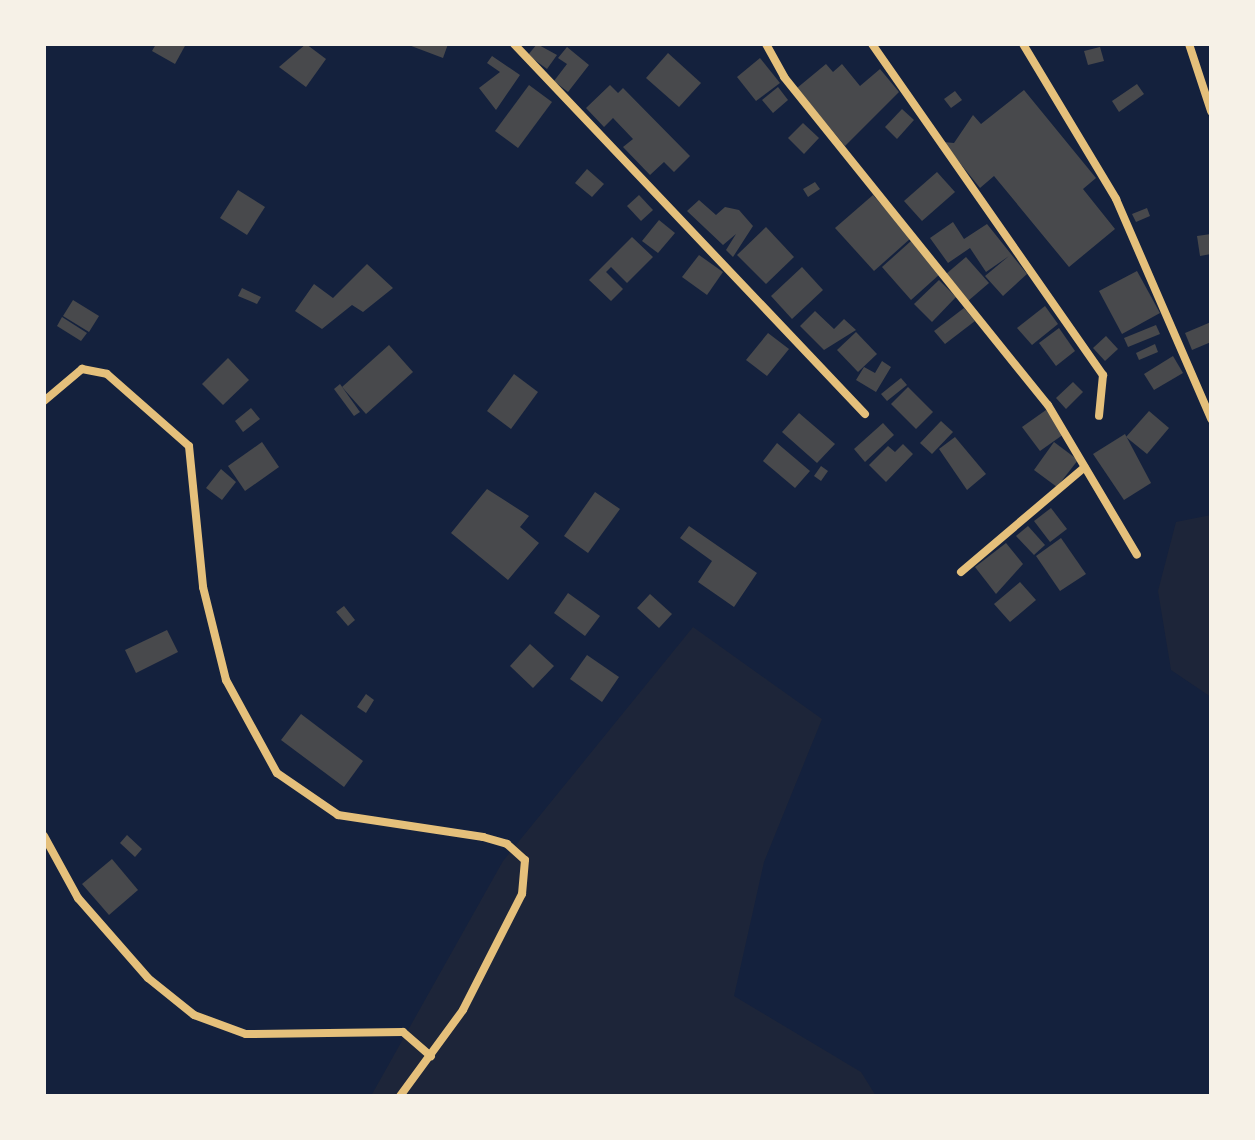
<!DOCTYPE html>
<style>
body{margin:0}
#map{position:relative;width:1255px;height:1140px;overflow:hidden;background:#14213d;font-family:"Nunito Sans",sans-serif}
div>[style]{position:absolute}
.green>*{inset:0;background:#1d2539}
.building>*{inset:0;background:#48494c}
.minor>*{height:8px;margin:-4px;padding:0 4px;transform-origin:4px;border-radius:4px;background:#e5c07b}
span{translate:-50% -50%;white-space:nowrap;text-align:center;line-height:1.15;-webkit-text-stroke:7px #f6f1e7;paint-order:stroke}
.frame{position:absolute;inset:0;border:46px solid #f6f1e7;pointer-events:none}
</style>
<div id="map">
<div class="green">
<i style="clip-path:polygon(1211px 515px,1211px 697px,1171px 670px,1158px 591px,1176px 522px)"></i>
<i style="clip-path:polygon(693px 627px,822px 719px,764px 862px,734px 996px,861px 1072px,876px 1096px,371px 1096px,503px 861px)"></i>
</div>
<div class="building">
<i style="clip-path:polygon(156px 44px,186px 44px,175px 64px,152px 51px)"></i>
<i style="clip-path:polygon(306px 44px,326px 59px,306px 87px,279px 67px)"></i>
<i style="clip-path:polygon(406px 44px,448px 44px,443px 58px)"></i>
<i style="clip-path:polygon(537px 44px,557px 55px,547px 69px,528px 55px)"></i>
<i style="clip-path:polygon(567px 47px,589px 65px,568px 92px,554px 81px,567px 64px,558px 58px)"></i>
<i style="clip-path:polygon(1100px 47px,1104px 61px,1088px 65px,1084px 51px)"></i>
<i style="clip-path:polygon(668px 53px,701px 83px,679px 107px,646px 78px)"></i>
<i style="clip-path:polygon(492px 56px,520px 75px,496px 110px,479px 88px,500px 72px,487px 63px)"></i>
<i style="clip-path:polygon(760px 58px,780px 83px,756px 101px,737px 77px)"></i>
<i style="clip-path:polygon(826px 64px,833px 72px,842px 64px,860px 86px,880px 69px,899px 92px,845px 146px,797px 88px)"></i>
<i style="clip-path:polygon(1137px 84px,1144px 94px,1119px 112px,1112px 101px)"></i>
<i style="clip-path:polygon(529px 85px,552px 102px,518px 148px,495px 131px)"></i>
<i style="clip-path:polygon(610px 85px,618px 93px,623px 88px,690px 156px,674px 172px,664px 162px,650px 175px,623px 147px,633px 139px,613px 118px,604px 127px,586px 108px)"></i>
<i style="clip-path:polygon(778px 87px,788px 100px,773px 113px,762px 100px)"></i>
<i style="clip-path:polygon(1024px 90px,1096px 178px,1083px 189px,1115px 229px,1069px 267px,994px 176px,980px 188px,943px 142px,954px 143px,973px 115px,981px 124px)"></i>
<i style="clip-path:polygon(955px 91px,962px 100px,951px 108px,944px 99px)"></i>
<i style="clip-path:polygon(902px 109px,914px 120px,897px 139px,885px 127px)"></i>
<i style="clip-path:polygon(803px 123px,819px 138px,804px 154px,788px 138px)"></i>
<i style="clip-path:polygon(587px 169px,604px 184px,592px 197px,575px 183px)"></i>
<i style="clip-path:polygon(937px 172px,955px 192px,922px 221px,904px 201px)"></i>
<i style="clip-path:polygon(815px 182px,820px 189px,808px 197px,803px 189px)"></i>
<i style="clip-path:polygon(238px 190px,265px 207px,247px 235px,220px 218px)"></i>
<i style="clip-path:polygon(639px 195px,653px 210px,641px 221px,627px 206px)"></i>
<i style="clip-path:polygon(873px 195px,911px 238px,874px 271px,835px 228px)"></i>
<i style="clip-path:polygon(699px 200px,716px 215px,725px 207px,739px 210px,753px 226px,733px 257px,726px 250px,736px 234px,723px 245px,687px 211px)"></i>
<i style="clip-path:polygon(1147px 208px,1150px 216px,1136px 222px,1132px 214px)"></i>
<i style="clip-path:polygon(659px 220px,675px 233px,658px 253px,642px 241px)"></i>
<i style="clip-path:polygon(953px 222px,964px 239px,987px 224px,1027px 274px,1003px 296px,985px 276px,1009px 256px,986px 272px,970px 248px,948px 263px,930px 238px)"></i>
<i style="clip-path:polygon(766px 227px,794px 257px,766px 284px,737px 255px)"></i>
<i style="clip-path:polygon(1211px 234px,1211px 254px,1200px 256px,1197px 236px)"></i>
<i style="clip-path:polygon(632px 237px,653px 257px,627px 283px,611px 267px,606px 272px,623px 289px,611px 301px,589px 280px)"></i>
<i style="clip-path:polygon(911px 241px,940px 274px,911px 300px,882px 267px)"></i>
<i style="clip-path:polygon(699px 255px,723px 272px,707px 295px,682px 277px)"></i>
<i style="clip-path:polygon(966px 257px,989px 283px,968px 301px,946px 274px)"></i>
<i style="clip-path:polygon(367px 264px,393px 288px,363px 312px,352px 305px,322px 329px,295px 311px,314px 284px,333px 298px)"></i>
<i style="clip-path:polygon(802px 267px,823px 290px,792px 319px,771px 296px)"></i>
<i style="clip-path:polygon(1137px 271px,1160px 313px,1122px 334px,1099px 291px)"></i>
<i style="clip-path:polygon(939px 280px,956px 297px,932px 322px,914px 304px)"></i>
<i style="clip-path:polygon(242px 288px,261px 297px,257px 304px,238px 296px)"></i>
<i style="clip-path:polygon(73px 300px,99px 316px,89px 332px,63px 316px)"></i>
<i style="clip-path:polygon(1045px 306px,1058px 324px,1032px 345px,1017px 328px)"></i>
<i style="clip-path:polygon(964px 308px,975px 321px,945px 344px,934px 331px)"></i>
<i style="clip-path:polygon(815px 311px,834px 329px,844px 319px,856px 330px,824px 350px,800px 326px)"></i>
<i style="clip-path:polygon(62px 317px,87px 333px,81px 341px,57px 326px)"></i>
<i style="clip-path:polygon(1211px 322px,1211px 342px,1192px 350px,1185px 333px)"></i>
<i style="clip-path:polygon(1156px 325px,1160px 334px,1128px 347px,1124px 338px)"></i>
<i style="clip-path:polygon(1059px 328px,1075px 351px,1056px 366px,1039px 343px)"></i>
<i style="clip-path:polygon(856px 332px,877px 354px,858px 372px,837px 350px)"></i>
<i style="clip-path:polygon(768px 333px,789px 349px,767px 376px,746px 360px)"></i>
<i style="clip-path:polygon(1106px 336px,1118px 349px,1105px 361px,1093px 348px)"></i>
<i style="clip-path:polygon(1155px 344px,1158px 352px,1139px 360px,1136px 353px)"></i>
<i style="clip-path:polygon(389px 345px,413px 372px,366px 414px,342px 387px)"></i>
<i style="clip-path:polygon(1173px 356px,1183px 373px,1154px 390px,1144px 374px)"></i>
<i style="clip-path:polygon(228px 358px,249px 380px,223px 405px,202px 384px)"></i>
<i style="clip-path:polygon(882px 361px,891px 367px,876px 392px,856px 380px,864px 367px,875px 373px)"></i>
<i style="clip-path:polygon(514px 374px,538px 392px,511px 429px,487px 411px)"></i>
<i style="clip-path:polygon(901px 378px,907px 385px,887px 401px,881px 394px)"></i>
<i style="clip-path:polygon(1073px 382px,1083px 392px,1066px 409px,1056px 398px)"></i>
<i style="clip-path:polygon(340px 384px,360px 412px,354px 416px,334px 389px)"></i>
<i style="clip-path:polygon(908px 387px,933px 412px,916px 429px,891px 404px)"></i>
<i style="clip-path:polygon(251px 408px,260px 419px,243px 432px,235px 421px)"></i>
<i style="clip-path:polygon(1046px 410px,1064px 434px,1040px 451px,1022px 427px)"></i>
<i style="clip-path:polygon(1149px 411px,1169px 428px,1147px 454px,1126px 437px)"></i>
<i style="clip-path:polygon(799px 413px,835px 444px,817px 463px,782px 432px)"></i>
<i style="clip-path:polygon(941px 421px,953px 432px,932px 454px,920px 443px)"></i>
<i style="clip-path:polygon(883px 423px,894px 435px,865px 462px,854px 449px)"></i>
<i style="clip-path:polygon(1125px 434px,1151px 483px,1124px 500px,1093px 454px)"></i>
<i style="clip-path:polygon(955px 437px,986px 474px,967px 490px,939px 449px)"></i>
<i style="clip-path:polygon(262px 442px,279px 467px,245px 491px,228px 466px)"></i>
<i style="clip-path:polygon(1054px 442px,1078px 460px,1057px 487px,1034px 470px)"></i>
<i style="clip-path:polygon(777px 443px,810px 471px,795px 488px,763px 461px)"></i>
<i style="clip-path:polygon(903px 444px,913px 454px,886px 482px,869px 465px,888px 446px,895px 452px)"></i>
<i style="clip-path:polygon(821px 466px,828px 471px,821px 481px,814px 476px)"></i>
<i style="clip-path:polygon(221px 469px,236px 482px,222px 500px,206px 488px)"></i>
<i style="clip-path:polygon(487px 489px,529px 516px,520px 527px,539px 543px,508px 580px,451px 533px)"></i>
<i style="clip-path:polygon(595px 492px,620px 509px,588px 553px,564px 536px)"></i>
<i style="clip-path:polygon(1051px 508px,1067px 529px,1050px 542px,1034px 521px)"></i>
<i style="clip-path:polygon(689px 526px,757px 573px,734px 607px,698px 582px,712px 561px,680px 538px)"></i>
<i style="clip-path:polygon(1028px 526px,1045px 545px,1034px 555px,1016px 536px)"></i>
<i style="clip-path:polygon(1061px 538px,1086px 574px,1060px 591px,1036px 556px)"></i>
<i style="clip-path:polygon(1006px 543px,1023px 564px,996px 594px,975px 567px)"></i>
<i style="clip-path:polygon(1020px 582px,1036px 600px,1010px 622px,994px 604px)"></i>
<i style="clip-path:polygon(568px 593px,600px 616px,585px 636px,554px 613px)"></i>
<i style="clip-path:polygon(650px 594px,672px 614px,659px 628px,637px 608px)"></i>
<i style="clip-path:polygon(344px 606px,355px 620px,348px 626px,336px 612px)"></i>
<i style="clip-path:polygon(167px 630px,178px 652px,136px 673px,125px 650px)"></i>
<i style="clip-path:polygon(530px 644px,554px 666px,533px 688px,510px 666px)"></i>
<i style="clip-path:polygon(587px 655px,619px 677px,602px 702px,570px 679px)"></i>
<i style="clip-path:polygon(366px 694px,374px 700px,366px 713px,357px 707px)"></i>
<i style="clip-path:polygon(301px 714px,363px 761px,344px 787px,281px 740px)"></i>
<i style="clip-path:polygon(127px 835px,142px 849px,135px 857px,120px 843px)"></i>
<i style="clip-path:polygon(112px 859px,138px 890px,109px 915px,82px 884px)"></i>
</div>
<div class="minor">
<i style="left:514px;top:44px;width:510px;rotate:46.51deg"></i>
<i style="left:766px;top:44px;width:38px;rotate:61deg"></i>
<i style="left:784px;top:77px;width:421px;rotate:51.2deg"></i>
<i style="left:1048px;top:405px;width:174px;rotate:59.3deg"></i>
<i style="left:872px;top:44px;width:404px;rotate:55.1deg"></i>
<i style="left:1103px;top:375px;width:41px;rotate:95.6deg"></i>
<i style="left:1023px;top:44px;width:181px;rotate:59deg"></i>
<i style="left:1116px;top:199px;width:240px;rotate:66.6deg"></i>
<i style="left:1189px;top:44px;width:71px;rotate:71.8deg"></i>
<i style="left:44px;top:401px;width:50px;rotate:-40.1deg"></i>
<i style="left:82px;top:369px;width:25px;rotate:11deg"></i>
<i style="left:107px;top:374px;width:109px;rotate:41.3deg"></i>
<i style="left:189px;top:446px;width:142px;rotate:84.3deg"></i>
<i style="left:203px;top:587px;width:96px;rotate:76.1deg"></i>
<i style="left:226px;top:680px;width:106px;rotate:61.3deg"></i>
<i style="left:277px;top:773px;width:74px;rotate:34.5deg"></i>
<i style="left:338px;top:815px;width:147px;rotate:8.6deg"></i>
<i style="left:483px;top:837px;width:25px;rotate:16deg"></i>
<i style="left:507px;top:844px;width:24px;rotate:42deg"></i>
<i style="left:525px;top:860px;width:34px;rotate:95deg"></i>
<i style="left:522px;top:894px;width:130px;rotate:117deg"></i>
<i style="left:463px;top:1010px;width:107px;rotate:126.2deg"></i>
<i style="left:961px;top:572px;width:162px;rotate:-40.3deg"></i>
<i style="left:44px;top:836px;width:71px;rotate:61.3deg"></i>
<i style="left:78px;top:898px;width:106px;rotate:48.8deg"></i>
<i style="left:148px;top:978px;width:59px;rotate:38.8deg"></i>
<i style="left:194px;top:1015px;width:55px;rotate:20.1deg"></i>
<i style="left:246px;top:1034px;width:157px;rotate:-0.7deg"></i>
<i style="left:403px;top:1032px;width:37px;rotate:41deg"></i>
</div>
<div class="frame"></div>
</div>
